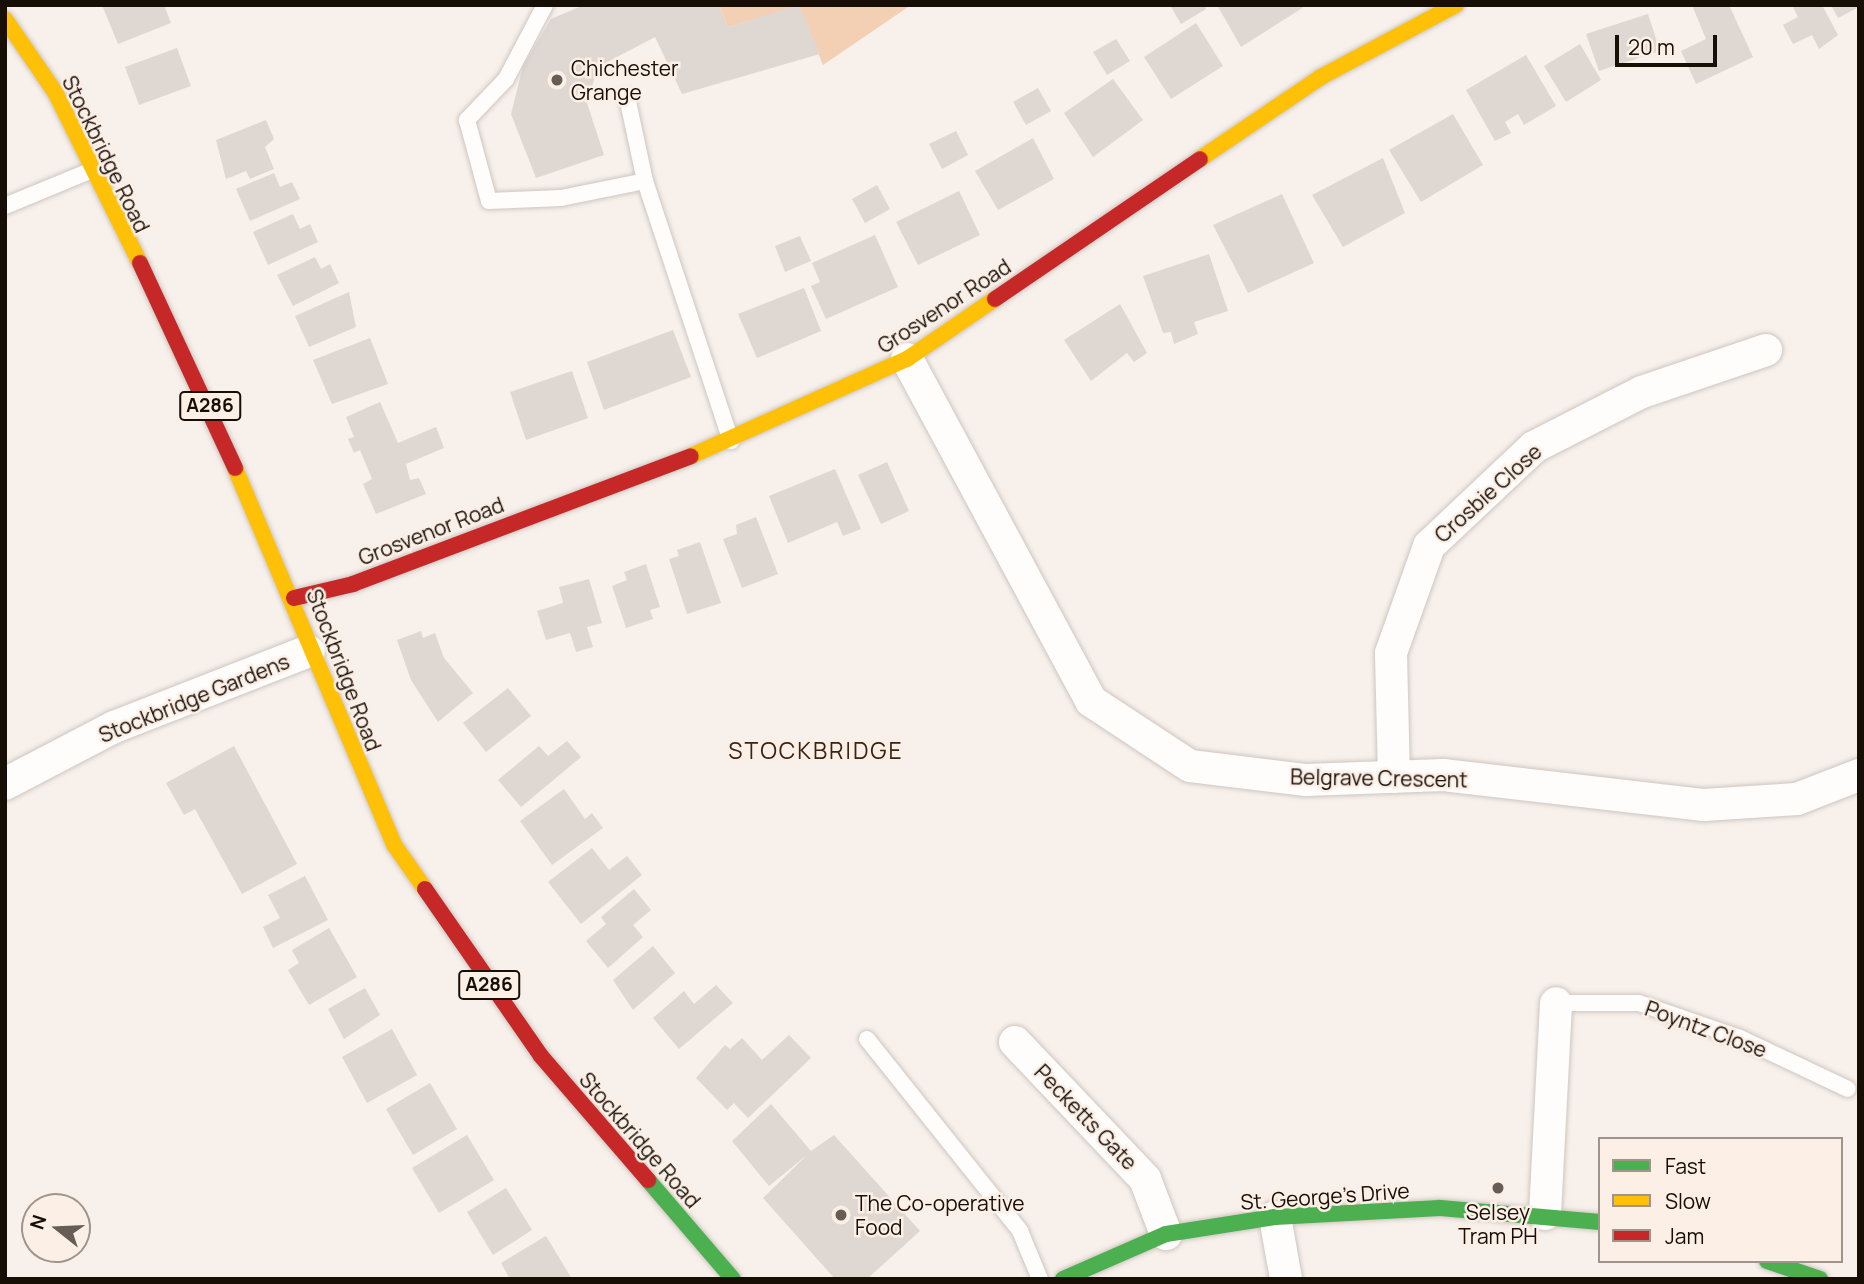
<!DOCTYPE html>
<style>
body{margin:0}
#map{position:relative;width:1864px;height:1284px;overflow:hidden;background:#f7f0eb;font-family:Manrope,sans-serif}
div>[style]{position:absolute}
.green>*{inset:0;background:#f3d0b3}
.building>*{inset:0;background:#dfd7d1}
.roads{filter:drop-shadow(0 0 2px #cec6c0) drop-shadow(0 0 2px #cec6c0)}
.lane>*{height:16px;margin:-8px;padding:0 8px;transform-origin:8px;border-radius:8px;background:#fefdfc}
.street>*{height:32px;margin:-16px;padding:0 16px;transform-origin:16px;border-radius:16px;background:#fefdfc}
.fast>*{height:16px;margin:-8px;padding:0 8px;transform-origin:8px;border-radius:8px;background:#4caf50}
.slow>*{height:16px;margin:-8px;padding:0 8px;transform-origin:8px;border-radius:8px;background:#ffc107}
.jam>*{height:16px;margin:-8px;padding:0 8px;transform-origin:8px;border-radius:8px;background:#c62828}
.dots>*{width:19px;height:19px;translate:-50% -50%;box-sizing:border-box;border:4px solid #fcefe6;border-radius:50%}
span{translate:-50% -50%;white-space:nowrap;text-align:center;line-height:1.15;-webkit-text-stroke:5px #fcefe6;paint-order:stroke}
.shield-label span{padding:2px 5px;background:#fcefe6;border:2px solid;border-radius:5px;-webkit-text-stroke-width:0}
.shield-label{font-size:19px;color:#170e06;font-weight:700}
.poi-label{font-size:21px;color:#170e06}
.left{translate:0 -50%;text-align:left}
.street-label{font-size:21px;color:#170e06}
.neighbourhood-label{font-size:23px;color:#392311;letter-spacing:2px}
.frame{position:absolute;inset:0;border:7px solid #170e06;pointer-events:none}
.legend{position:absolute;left:1598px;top:1137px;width:245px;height:126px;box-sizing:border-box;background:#fcefe6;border:2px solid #a0958c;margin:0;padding:9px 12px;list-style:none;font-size:21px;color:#170e06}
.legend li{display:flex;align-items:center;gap:14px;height:35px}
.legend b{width:35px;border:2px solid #a0958c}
.north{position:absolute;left:21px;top:1193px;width:70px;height:70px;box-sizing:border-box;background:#fcefe6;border:2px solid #a0958c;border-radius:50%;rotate:288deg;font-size:19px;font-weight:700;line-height:28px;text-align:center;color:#170e06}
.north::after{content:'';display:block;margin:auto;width:24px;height:32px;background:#655d56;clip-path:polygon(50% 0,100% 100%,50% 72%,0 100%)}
.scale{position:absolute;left:1615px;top:35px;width:102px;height:32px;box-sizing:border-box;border:4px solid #170e06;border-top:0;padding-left:9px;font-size:21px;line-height:24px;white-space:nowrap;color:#170e06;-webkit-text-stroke:5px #fcefe6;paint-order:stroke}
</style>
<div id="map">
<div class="green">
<i style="clip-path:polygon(719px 5px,911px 5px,823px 65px,799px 6px,728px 27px)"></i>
</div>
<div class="building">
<i style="clip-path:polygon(102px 5px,164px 5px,171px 23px,118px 44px)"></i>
<i style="clip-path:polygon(584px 5px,719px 5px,728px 27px,799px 5px,820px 54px,682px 94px,655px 37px,598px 67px,587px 103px,604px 155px,536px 178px,511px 114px,523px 66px,551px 19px)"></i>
<i style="clip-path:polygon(1170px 5px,1204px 5px,1206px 9px,1181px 24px)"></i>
<i style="clip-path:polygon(1217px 5px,1307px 5px,1241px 47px)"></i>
<i style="clip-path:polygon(1692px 5px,1729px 5px,1753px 57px,1696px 84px,1681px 51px,1706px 39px)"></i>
<i style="clip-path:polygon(1792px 5px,1822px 5px,1838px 35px,1819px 49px,1812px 35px,1793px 44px,1783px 25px,1798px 17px)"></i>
<i style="clip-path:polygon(1831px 5px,1859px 5px,1859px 7px,1838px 18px)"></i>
<i style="clip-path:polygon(1648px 14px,1660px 51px,1599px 71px,1586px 34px)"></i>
<i style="clip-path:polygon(1196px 23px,1223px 66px,1171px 99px,1144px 57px)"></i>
<i style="clip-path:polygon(1116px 39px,1130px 61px,1107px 75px,1093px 52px)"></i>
<i style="clip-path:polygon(1580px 44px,1601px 80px,1566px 102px,1544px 66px)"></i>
<i style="clip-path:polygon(177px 48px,191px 86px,139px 105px,125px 67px)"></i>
<i style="clip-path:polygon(1526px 55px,1556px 106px,1524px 125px,1518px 114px,1505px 122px,1511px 133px,1495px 141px,1466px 90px)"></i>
<i style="clip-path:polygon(1113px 79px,1143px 120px,1093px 157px,1064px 113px)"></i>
<i style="clip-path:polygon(1038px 88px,1051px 111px,1026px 125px,1013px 102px)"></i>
<i style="clip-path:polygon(1453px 114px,1483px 165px,1421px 202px,1389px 150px)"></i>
<i style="clip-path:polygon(266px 120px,274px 139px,265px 147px,274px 169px,250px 179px,246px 171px,226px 179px,216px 140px)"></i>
<i style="clip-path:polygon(956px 131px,968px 155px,942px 169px,929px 144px)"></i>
<i style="clip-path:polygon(1033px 138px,1054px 179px,998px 210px,975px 171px)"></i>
<i style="clip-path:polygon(1383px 158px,1405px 213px,1343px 247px,1312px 195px)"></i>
<i style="clip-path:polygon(274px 173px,280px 187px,292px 182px,300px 199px,250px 221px,236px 189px)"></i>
<i style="clip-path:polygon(877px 185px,890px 209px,865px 223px,852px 199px)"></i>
<i style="clip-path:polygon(959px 191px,980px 235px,918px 265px,896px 222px)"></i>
<i style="clip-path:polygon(1282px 194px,1314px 263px,1248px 293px,1213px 225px)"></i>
<i style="clip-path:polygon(293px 214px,300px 229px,310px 224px,318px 242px,268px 265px,253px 232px)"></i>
<i style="clip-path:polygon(875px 235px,898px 287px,826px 319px,811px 286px,820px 282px,812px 263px)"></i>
<i style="clip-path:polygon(800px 236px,811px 261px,785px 272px,775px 246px)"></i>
<i style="clip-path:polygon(1209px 254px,1228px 311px,1194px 322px,1198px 334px,1174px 344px,1171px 332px,1163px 333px,1143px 276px)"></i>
<i style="clip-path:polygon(315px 257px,321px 269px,330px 264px,339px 283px,293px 306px,277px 275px)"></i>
<i style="clip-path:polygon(804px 288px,821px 331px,757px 358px,738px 314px)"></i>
<i style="clip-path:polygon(349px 292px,356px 327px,309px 347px,295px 316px)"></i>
<i style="clip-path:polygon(1120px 304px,1147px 353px,1134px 362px,1127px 353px,1091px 381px,1064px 340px)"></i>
<i style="clip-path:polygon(673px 330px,691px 377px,604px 410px,587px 362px)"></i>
<i style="clip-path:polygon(370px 338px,388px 384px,332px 404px,313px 360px)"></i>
<i style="clip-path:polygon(572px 371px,588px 418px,526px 440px,510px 392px)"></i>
<i style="clip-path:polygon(380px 402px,398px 443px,436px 427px,444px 448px,406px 464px,410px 480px,419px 478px,426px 494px,376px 514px,363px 484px,372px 479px,360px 450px,354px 453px,348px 439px,354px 437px,346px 417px)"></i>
<i style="clip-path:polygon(887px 462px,909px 511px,881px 524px,858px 475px)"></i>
<i style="clip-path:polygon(835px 469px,861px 529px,843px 536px,837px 522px,788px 543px,769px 496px)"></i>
<i style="clip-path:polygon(756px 517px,778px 574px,742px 588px,723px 539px,737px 534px,736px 525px)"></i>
<i style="clip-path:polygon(700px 542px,721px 603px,687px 614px,669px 559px,679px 556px,677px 550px)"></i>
<i style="clip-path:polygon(646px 564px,660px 607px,650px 610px,653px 619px,626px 628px,612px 586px,627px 580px,624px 572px)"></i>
<i style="clip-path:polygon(589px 579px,602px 623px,587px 627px,593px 647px,576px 652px,570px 633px,546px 640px,537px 611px,563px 603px,559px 587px)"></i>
<i style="clip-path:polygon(421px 631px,423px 638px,435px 633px,444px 658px,473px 693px,438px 722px,411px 680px,397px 640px)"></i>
<i style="clip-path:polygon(508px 688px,531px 716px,486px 752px,463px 723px)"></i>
<i style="clip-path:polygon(567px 741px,581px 757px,521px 807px,498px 780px,539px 746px,548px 756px)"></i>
<i style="clip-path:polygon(234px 746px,297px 864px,242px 894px,195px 809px,184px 815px,166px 783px)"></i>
<i style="clip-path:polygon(564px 789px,585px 819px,592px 813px,603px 828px,552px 865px,520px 821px)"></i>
<i style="clip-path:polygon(592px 848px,609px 870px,627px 856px,642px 875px,581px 924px,548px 882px)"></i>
<i style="clip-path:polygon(305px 876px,328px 920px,273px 948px,263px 927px,280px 918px,268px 895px)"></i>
<i style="clip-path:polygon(634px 889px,651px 910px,633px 925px,643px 937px,608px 968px,586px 941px,606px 924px,601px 917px)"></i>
<i style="clip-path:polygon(329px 928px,357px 977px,309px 1005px,288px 970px,299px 963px,292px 950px)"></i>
<i style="clip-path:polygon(653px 946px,675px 973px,633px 1010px,613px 980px)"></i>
<i style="clip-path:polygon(716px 985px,733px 1003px,679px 1049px,653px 1018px,684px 991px,694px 1004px)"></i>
<i style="clip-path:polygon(365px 988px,380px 1015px,344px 1039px,328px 1009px)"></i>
<i style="clip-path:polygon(392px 1029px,417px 1075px,367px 1103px,342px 1057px)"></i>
<i style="clip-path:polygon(789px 1035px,811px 1058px,748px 1118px,734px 1103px,727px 1110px,696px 1078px,725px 1045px,730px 1049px,742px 1038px,762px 1060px)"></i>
<i style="clip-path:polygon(430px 1083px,457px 1129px,413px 1155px,386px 1109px)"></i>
<i style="clip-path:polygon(771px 1104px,811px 1151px,834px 1135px,920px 1231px,867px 1279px,835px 1279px,763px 1198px,807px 1155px,769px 1186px,732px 1141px)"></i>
<i style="clip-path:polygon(467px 1135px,494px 1180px,439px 1213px,412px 1168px)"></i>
<i style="clip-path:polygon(506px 1188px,532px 1230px,493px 1255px,467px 1212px)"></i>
<i style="clip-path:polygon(546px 1236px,572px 1279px,510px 1279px,501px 1263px)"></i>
</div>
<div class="roads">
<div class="lane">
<i style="left:545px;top:5px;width:84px;rotate:117.8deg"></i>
<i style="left:506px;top:79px;width:57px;rotate:133.6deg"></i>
<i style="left:467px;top:120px;width:84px;rotate:74.8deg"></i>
<i style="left:489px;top:201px;width:72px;rotate:-2.4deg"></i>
<i style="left:561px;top:198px;width:86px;rotate:-11.4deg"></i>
<i style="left:627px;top:97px;width:86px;rotate:77.9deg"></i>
<i style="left:645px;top:181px;width:274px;rotate:71.7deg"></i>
<i style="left:5px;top:206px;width:92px;rotate:-22.4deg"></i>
<i style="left:1556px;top:1003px;width:83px"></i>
<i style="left:1639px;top:1003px;width:107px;rotate:19.1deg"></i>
<i style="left:1740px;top:1038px;width:119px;rotate:25.3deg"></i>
<i style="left:867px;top:1039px;width:246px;rotate:51.4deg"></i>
<i style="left:1020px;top:1231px;width:52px;rotate:67.4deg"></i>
</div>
<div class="street">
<i style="left:907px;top:359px;width:388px;rotate:61.7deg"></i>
<i style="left:1091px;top:701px;width:118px;rotate:33.3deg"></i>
<i style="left:1190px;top:766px;width:117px;rotate:6.9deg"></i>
<i style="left:1306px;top:780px;width:137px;rotate:-2.1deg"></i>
<i style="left:1443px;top:775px;width:263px;rotate:6.6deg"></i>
<i style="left:1704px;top:805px;width:93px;rotate:-3.7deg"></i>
<i style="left:1797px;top:799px;width:66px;rotate:-21.2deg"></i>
<i style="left:1394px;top:777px;width:124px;rotate:-91.4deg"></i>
<i style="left:1391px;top:653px;width:114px;rotate:-70.4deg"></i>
<i style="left:1429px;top:546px;width:144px;rotate:-43.3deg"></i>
<i style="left:1534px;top:447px;width:121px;rotate:-27deg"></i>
<i style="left:1642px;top:392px;width:131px;rotate:-18.7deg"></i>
<i style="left:5px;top:784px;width:123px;rotate:-27.6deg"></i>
<i style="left:114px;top:727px;width:209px;rotate:-21.3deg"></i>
<i style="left:1015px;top:1042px;width:189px;rotate:46.5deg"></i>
<i style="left:1145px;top:1179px;width:59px;rotate:69.1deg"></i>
<i style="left:1545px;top:1214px;width:211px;rotate:-87deg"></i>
<i style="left:1275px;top:1217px;width:63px;rotate:79.9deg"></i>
</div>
<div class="fast">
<i style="left:648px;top:1180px;width:130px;rotate:49.4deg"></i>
<i style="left:1767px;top:1261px;width:56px;rotate:18.8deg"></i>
<i style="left:1063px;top:1279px;width:112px;rotate:-23.6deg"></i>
<i style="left:1166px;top:1234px;width:110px;rotate:-8.9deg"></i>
<i style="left:1275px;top:1217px;width:165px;rotate:-3.1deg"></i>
<i style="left:1440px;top:1208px;width:161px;rotate:5deg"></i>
</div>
<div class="slow">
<i style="left:5px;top:19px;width:88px;rotate:55.6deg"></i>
<i style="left:55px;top:92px;width:191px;rotate:63.6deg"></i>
<i style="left:1200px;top:159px;width:146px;rotate:-34.1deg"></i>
<i style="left:1321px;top:77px;width:153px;rotate:-28.1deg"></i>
<i style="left:691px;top:456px;width:237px;rotate:-24.2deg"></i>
<i style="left:907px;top:359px;width:107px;rotate:-34.3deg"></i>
<i style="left:235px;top:468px;width:410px;rotate:67.1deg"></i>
<i style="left:395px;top:846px;width:52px;rotate:55.1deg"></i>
</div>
<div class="jam">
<i style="left:140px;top:263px;width:226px;rotate:65.1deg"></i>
<i style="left:995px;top:299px;width:248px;rotate:-34.3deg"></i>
<i style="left:294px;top:598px;width:61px;rotate:-13.3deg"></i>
<i style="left:353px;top:584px;width:361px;rotate:-20.7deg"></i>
<i style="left:425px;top:889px;width:203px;rotate:55.2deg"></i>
<i style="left:541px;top:1056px;width:164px;rotate:49.2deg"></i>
</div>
</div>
<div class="dots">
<i style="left:557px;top:80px;background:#655d56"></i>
<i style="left:1498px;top:1188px;background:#655d56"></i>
<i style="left:841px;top:1215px;background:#655d56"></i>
</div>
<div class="shield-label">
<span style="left:210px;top:406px">A286</span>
<span style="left:489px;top:985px">A286</span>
</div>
<div class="poi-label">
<span class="left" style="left:571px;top:80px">Chichester<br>Grange</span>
<span class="left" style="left:855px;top:1215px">The Co-operative<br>Food</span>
<span style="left:1498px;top:1224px">Selsey<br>Tram PH</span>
</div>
<div class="street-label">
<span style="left:106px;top:154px;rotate:64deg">Stockbridge Road</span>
<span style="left:944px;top:306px;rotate:-33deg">Grosvenor Road</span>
<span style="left:1488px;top:493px;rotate:-42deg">Crosbie Close</span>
<span style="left:431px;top:531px;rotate:-21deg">Grosvenor Road</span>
<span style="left:344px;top:670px;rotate:69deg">Stockbridge Road</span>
<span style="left:194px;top:698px;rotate:-22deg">Stockbridge Gardens</span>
<span style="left:1379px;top:778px;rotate:1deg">Belgrave Crescent</span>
<span style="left:1706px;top:1029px;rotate:20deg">Poyntz Close</span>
<span style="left:1086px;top:1117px;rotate:46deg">Pecketts Gate</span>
<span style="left:640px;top:1140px;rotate:49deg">Stockbridge Road</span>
<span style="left:1325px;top:1196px;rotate:-4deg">St. George's Drive</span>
</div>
<div class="neighbourhood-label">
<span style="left:816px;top:750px">STOCKBRIDGE</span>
</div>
<div class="frame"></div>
<ul class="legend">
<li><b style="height:9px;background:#4caf50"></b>Fast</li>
<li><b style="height:9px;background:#ffc107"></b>Slow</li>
<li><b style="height:9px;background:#c62828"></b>Jam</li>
</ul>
<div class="north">N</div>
<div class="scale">20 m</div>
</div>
